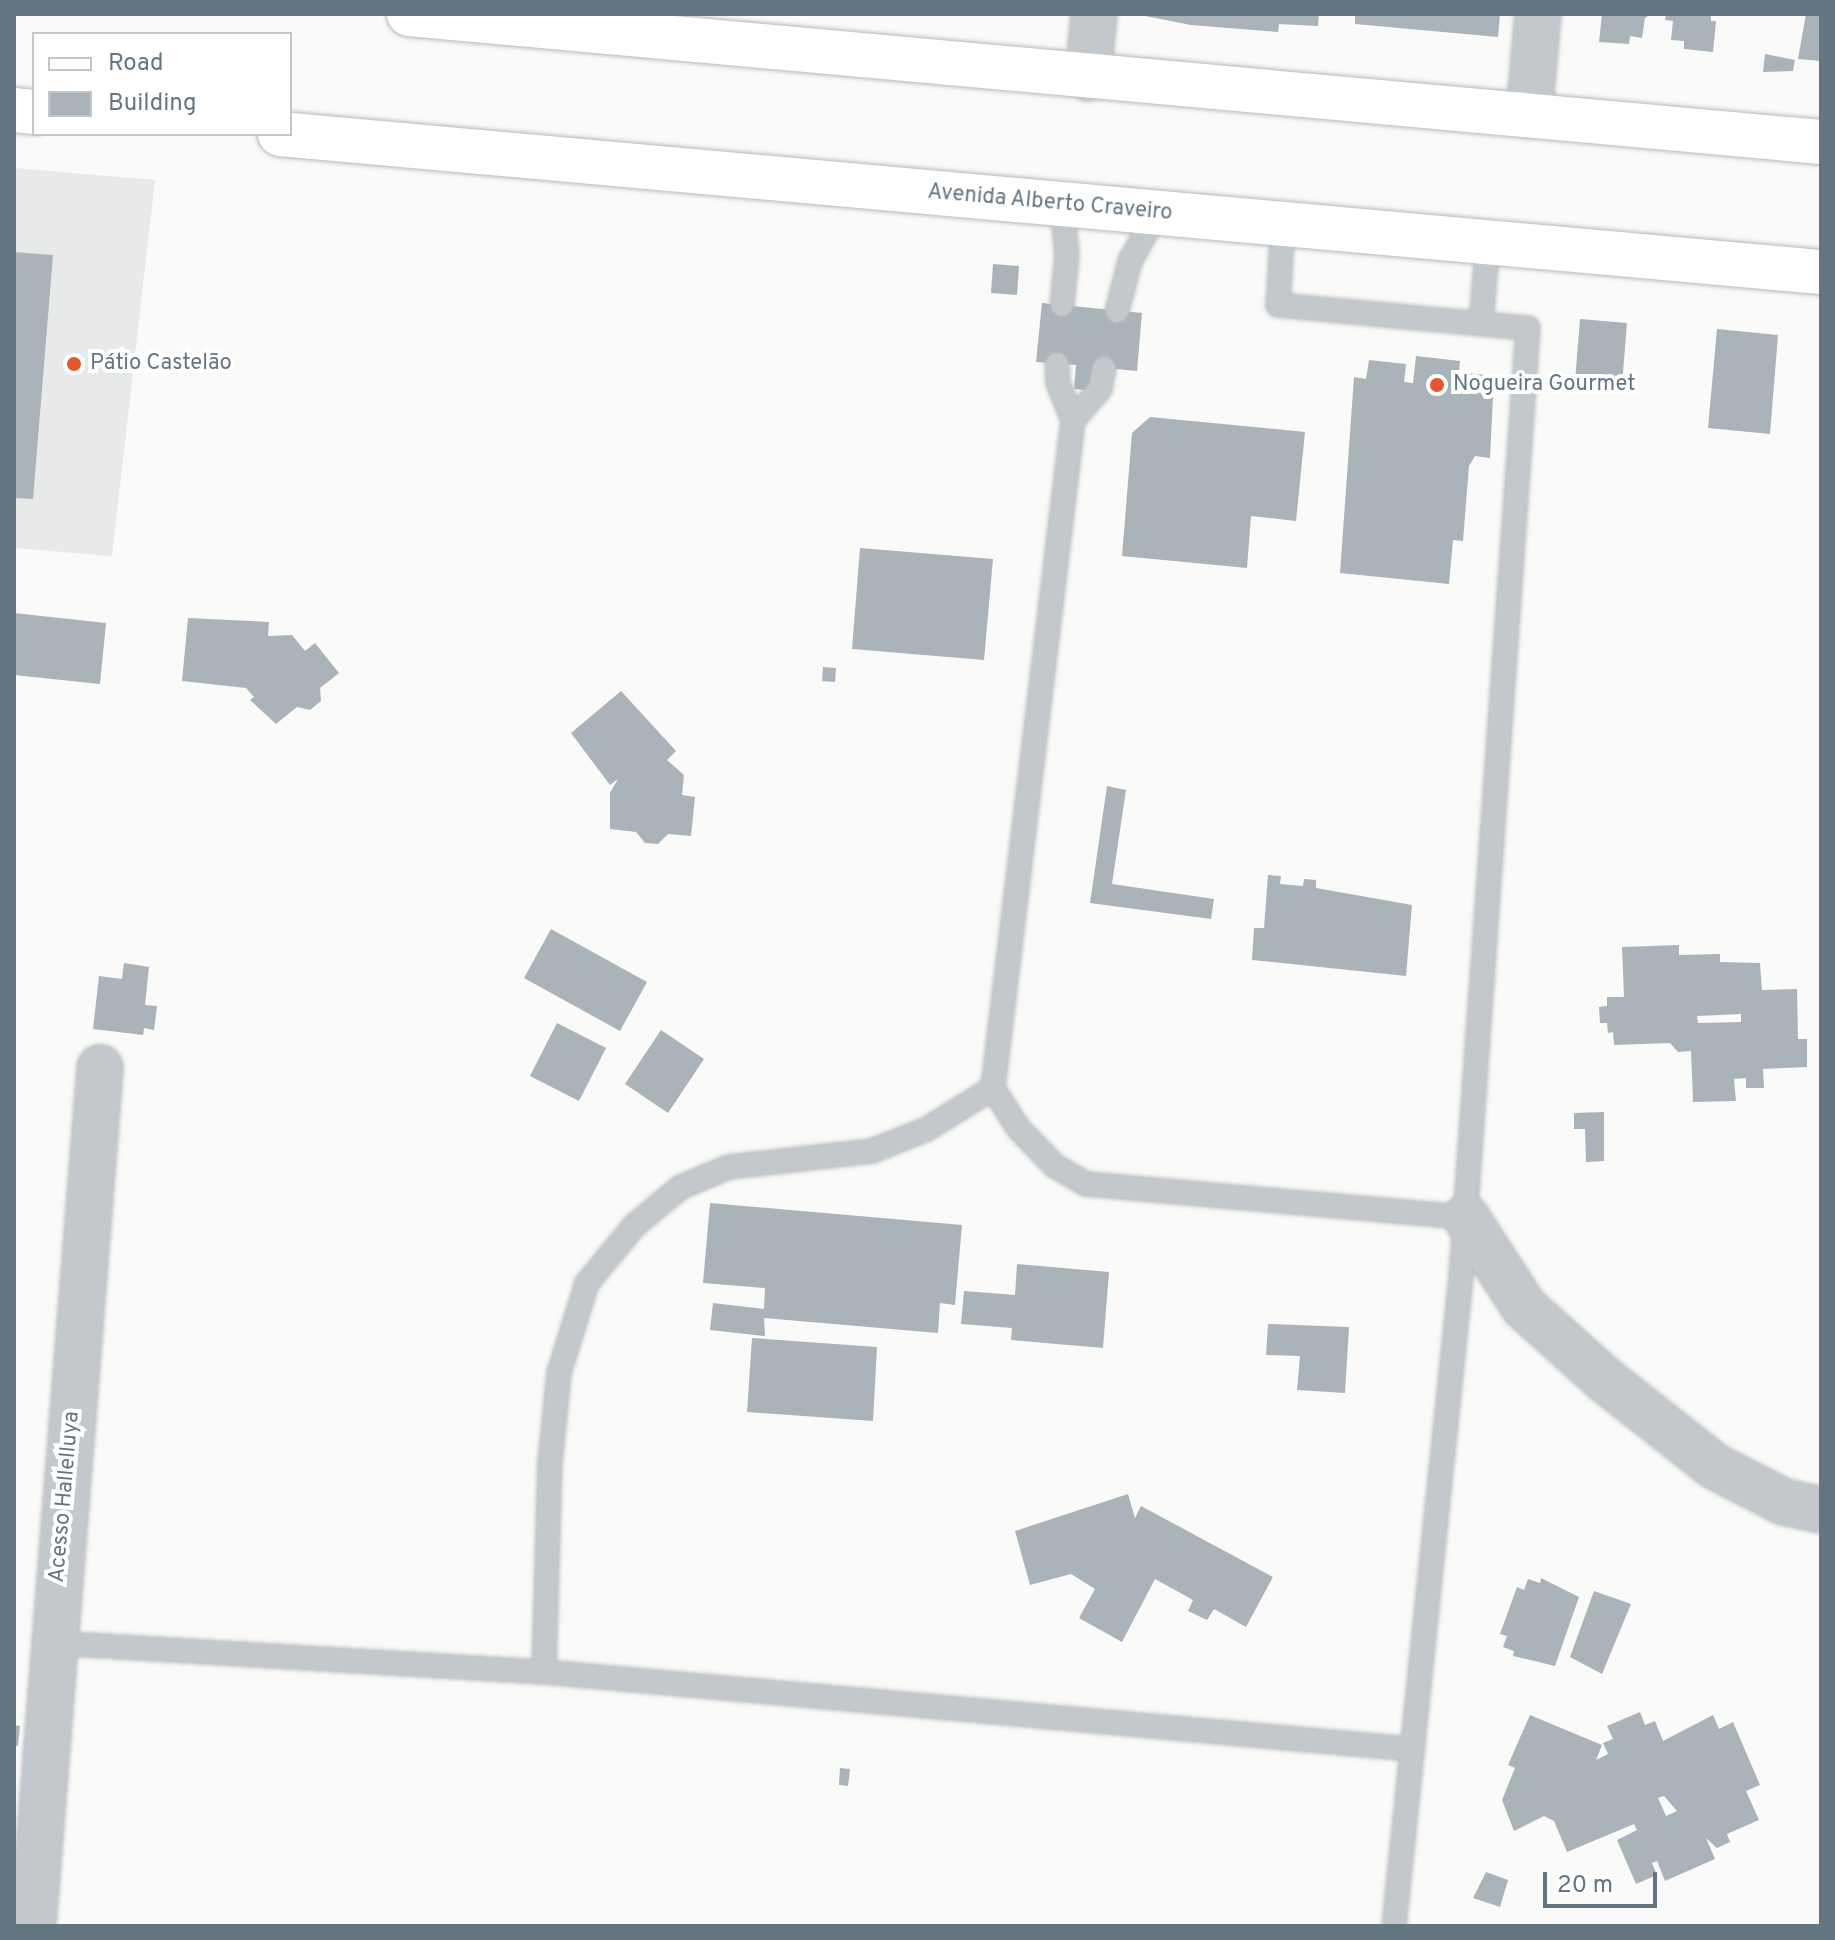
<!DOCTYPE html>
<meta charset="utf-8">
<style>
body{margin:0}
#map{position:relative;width:1835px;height:1940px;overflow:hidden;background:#fafaf8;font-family:Overpass,sans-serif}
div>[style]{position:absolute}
.built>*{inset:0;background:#e8e9e9}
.building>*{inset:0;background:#aab3b9}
.roads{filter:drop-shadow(0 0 2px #b5babe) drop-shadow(0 0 2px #b5babe)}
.service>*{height:22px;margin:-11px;padding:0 11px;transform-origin:11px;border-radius:11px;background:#c3c8cc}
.minor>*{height:44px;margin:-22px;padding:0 22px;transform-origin:22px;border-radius:22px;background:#c3c8cc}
.primary>*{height:44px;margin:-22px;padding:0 22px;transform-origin:22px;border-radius:22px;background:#fff}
.dots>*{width:22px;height:22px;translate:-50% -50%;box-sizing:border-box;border:4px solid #fff;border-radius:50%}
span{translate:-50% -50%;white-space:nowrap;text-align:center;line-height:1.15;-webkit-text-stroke:8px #fff;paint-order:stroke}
.street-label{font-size:22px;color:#657683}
.poi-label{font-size:22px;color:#657683}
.left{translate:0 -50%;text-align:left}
.frame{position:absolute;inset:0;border:16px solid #657683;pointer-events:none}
.legend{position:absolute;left:32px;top:32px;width:260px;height:104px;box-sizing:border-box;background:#fff;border:2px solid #c1c8cd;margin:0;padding:10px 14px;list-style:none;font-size:24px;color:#657683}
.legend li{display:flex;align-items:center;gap:16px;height:40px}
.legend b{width:40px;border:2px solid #c1c8cd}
.scale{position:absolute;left:1543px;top:1872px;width:114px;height:36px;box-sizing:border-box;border:4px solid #657683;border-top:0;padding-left:10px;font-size:24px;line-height:28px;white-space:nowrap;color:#657683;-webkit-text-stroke:6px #fff;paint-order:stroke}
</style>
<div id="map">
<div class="built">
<i style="clip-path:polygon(14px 168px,155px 180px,112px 556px,14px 548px)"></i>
</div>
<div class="building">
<i style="clip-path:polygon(1135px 14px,1319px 14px,1318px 26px,1279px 24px,1278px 32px,1191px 25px)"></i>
<i style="clip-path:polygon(1355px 14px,1500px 14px,1498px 37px,1355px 24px)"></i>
<i style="clip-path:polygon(1602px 14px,1651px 14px,1645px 18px,1642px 38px,1630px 36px,1629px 44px,1599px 42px)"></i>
<i style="clip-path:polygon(1666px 14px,1711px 14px,1711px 21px,1716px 21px,1713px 52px,1684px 49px,1684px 41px,1671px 40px,1673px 21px,1665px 20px)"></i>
<i style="clip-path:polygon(1806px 14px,1821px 14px,1821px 61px,1798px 59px)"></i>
<i style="clip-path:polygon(1765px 54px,1795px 60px,1793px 71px,1763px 72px)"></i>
<i style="clip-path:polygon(14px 252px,53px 255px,33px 499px,14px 498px)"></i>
<i style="clip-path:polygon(993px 264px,1019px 266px,1017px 295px,991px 293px)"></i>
<i style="clip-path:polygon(1042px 303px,1142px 313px,1137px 371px,1096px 367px,1094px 391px,1074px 389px,1076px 365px,1036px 362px)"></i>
<i style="clip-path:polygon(1580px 319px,1627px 323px,1622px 385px,1575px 381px)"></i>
<i style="clip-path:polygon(1717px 329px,1778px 335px,1770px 434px,1708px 428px)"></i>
<i style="clip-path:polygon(1416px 356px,1460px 361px,1459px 372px,1494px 376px,1490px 458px,1475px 456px,1469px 466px,1463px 541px,1453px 540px,1449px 584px,1340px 573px,1354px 377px,1366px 379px,1369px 360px,1406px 364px,1404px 382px,1413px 383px)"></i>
<i style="clip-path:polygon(1150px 417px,1305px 432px,1296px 521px,1251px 516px,1247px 568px,1122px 556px,1132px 433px)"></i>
<i style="clip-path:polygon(860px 548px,993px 559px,984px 660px,852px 649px)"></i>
<i style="clip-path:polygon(14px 613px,106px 623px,100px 684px,14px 675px)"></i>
<i style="clip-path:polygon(188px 618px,269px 622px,268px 636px,292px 635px,305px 651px,315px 643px,339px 673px,320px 688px,321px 701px,310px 710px,297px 707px,276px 724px,250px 700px,254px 697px,246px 688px,182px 681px)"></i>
<i style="clip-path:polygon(823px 667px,836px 668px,835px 682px,822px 681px)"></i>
<i style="clip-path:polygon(621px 691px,676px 751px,667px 760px,684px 775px,682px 795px,695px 797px,691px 836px,668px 834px,658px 844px,645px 843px,636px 832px,610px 829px,610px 793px,618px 779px,610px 785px,571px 733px)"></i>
<i style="clip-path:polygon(1107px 786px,1126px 790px,1112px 884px,1214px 899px,1211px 919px,1090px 903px)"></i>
<i style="clip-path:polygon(1268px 875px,1281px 876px,1280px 884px,1303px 886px,1304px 879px,1316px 880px,1316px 888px,1412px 905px,1406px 976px,1252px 960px,1254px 928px,1264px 928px)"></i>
<i style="clip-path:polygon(551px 929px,647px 982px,620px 1031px,524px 978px)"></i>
<i style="clip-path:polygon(evenodd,1679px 945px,1679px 955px,1720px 954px,1720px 962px,1760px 963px,1762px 990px,1797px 989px,1798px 1039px,1807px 1039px,1807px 1067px,1763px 1069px,1764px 1088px,1746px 1088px,1746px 1078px,1734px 1079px,1736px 1101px,1693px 1102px,1691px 1051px,1678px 1052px,1670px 1043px,1614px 1045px,1613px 1032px,1608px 1033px,1607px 1023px,1600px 1023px,1599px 1007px,1607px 1006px,1607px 997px,1624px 997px,1622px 947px,1679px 945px,1741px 1014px,1741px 1022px,1698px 1023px,1697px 1016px,1741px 1014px)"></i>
<i style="clip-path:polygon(124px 963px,149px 967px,145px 1005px,157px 1006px,154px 1030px,144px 1028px,143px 1035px,93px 1029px,99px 976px,122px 979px)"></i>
<i style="clip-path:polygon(557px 1023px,606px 1048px,579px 1101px,530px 1076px)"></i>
<i style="clip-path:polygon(661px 1030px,704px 1059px,668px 1113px,625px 1084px)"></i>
<i style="clip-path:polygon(1604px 1112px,1604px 1161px,1586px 1162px,1585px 1129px,1574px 1129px,1574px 1113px)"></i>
<i style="clip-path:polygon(710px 1203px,962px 1225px,955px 1305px,940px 1303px,938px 1333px,764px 1318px,765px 1336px,710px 1330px,713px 1303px,764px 1309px,765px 1288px,703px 1283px)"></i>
<i style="clip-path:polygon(1017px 1264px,1109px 1272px,1103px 1348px,1011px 1340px,1012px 1328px,961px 1324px,964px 1291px,1015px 1295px)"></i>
<i style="clip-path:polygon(1268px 1324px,1349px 1327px,1345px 1393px,1297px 1390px,1300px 1356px,1266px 1355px)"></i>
<i style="clip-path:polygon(752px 1338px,877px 1347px,873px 1421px,747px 1412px)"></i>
<i style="clip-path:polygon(1128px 1494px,1135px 1518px,1141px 1506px,1273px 1577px,1246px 1627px,1214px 1609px,1207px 1620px,1188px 1611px,1193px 1600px,1155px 1579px,1122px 1642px,1079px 1618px,1095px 1589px,1071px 1574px,1030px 1585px,1015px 1531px)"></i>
<i style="clip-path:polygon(1541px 1578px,1579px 1597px,1555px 1666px,1513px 1656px,1514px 1651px,1503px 1647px,1507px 1636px,1500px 1634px,1517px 1587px,1524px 1590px,1528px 1579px,1540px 1583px)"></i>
<i style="clip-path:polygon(1594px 1591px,1631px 1604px,1602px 1674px,1570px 1657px)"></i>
<i style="clip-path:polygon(evenodd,1640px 1712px,1645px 1725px,1655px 1721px,1663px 1741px,1713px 1715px,1719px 1729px,1733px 1722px,1760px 1785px,1746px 1791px,1759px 1820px,1727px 1834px,1730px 1842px,1717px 1848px,1706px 1838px,1715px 1859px,1665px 1881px,1657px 1861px,1652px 1863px,1657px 1875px,1636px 1884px,1617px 1840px,1637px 1830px,1634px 1824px,1567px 1852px,1554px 1821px,1544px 1816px,1514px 1831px,1502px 1800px,1515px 1768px,1508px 1765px,1530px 1715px,1602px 1745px,1596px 1760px,1608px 1754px,1603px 1743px,1613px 1739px,1607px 1726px,1640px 1712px,1664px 1796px,1677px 1811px,1666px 1816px,1658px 1798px,1664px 1796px)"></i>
<i style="clip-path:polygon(14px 1725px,20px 1726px,18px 1746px,14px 1745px)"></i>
<i style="clip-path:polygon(840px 1768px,850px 1769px,848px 1786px,839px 1785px)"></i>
<i style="clip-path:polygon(1486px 1872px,1508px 1880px,1500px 1907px,1473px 1898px)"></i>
</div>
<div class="roads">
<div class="service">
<i style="left:1062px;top:204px;width:51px;rotate:84.4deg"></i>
<i style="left:1067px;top:255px;width:50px;rotate:95.7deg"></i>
<i style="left:1283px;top:224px;width:81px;rotate:93.5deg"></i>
<i style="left:1278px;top:305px;width:251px;rotate:5.3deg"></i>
<i style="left:1528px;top:328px;width:951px;rotate:94.04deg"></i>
<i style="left:1461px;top:1277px;width:652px;rotate:95.89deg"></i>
<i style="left:1117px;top:311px;width:52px;rotate:-75.4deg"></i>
<i style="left:1130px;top:261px;width:55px;rotate:-60.6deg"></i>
<i style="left:1481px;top:323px;width:81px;rotate:-85.1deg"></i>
<i style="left:1057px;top:364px;width:19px;rotate:87deg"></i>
<i style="left:1058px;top:383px;width:40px;rotate:68deg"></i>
<i style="left:1073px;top:420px;width:673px;rotate:96.83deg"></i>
<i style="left:993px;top:1088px;width:47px;rotate:58deg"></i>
<i style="left:1018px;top:1128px;width:53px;rotate:45.8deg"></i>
<i style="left:1055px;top:1166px;width:36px;rotate:30deg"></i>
<i style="left:1086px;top:1184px;width:381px;rotate:5deg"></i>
<i style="left:1073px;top:420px;width:41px;rotate:-48.9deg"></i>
<i style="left:1100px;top:389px;width:21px;rotate:-79deg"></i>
<i style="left:54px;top:1643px;width:491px;rotate:3.4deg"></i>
<i style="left:544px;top:1672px;width:870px;rotate:5.08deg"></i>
<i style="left:544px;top:1672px;width:209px;rotate:-88.4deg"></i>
<i style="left:550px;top:1463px;width:90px;rotate:-84.3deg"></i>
<i style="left:559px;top:1373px;width:94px;rotate:-72.7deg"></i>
<i style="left:587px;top:1283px;width:75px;rotate:-50.4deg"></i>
<i style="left:635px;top:1225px;width:60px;rotate:-39.6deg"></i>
<i style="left:681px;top:1187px;width:52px;rotate:-22.6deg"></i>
<i style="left:729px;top:1167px;width:144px;rotate:-6.4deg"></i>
<i style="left:872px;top:1151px;width:59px;rotate:-21.8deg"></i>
<i style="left:927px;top:1129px;width:78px;rotate:-31.8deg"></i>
</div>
<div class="minor">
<i style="left:1088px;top:78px;width:64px;rotate:-84.6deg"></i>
<i style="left:1529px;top:116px;width:102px;rotate:-85deg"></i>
<i style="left:1466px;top:1217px;width:107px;rotate:57.2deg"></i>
<i style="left:1524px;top:1307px;width:108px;rotate:42deg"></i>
<i style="left:1604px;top:1379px;width:140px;rotate:38.3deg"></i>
<i style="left:1714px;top:1466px;width:79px;rotate:27.2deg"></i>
<i style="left:1784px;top:1502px;width:38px;rotate:12deg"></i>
<i style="left:33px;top:1926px;width:861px;rotate:-85.53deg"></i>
</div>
<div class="primary">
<i style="left:409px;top:14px;width:1418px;rotate:5.18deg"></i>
<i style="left:14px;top:110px;width:20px;rotate:6deg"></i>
<i style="left:280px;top:134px;width:1547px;rotate:5.12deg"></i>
</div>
</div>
<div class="dots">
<i style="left:74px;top:364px;background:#e4572e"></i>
<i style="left:1437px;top:385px;background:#e4572e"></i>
</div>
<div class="street-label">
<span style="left:1050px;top:203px;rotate:5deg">Avenida Alberto Craveiro</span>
<span style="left:65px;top:1497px;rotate:-85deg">Acesso Hallelluya</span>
</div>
<div class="poi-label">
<span class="left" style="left:90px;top:364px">Pátio Castelão</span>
<span class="left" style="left:1453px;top:385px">Nogueira Gourmet</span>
</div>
<div class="frame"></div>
<ul class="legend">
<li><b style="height:10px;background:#fff"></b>Road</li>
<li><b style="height:22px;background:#aab3b9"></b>Building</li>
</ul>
<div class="scale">20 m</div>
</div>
